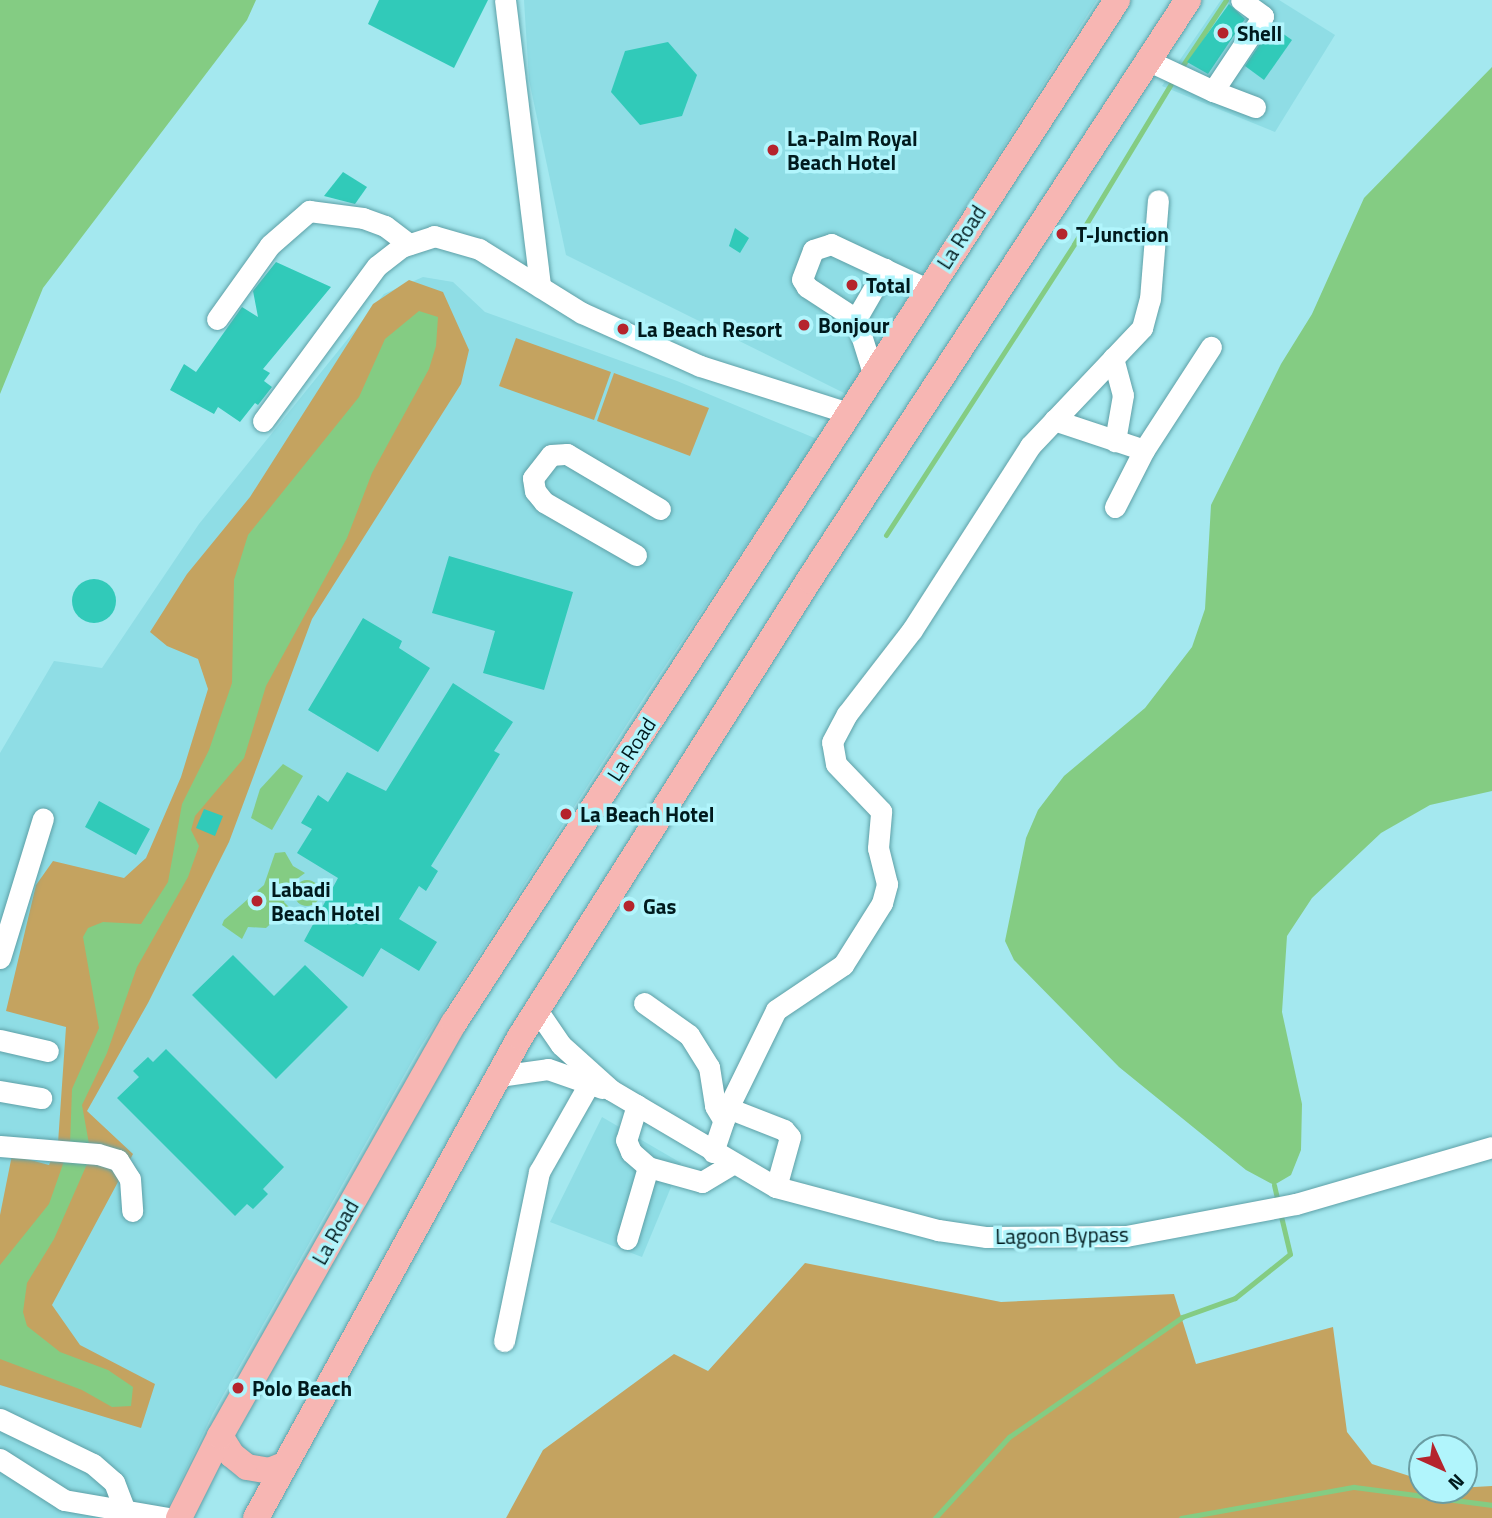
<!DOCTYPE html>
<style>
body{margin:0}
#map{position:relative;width:1492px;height:1518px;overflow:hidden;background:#a4e8ef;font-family:"Titillium Web",sans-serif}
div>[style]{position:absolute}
.built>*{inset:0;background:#8fdde5}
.green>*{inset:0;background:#c4a360}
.water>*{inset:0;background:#84cc83}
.round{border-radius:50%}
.stream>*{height:5px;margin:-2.5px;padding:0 2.5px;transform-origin:2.5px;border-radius:2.5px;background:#84cc83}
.building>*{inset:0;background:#31cab9}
.roads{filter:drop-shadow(0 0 2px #5ea0a7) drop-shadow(0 0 2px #5ea0a7)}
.minor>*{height:21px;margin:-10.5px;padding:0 10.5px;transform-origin:10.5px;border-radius:10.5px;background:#fff}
.major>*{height:26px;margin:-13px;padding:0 13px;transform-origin:13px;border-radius:13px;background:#f7b6b3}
.dots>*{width:19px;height:19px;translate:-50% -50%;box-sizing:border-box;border:4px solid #b1f5fc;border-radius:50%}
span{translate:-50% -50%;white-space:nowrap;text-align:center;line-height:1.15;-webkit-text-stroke:7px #b1f5fc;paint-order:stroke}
.poi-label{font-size:21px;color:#001a1d;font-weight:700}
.left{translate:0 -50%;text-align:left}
.street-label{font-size:21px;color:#001a1d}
.north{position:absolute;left:1408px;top:1434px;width:70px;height:70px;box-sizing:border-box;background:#b1f5fc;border:2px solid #6a9da3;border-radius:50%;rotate:135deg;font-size:19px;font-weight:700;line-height:28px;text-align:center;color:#001a1d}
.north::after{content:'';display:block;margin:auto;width:24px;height:32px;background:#b5242d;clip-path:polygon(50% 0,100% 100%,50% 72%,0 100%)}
</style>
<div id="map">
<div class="built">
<i style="clip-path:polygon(524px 0,1097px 0,846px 394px,566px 255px,529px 80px)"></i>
<i style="clip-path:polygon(1221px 0,1279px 0,1335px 35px,1275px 132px,1162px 86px)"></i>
<i style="clip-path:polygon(423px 277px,453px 282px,485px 312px,677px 381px,817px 439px,645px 696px,419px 1049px,213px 1413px,163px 1518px,0 1518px,0 753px,54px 661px,102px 668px,199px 524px,384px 294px)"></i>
<i style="clip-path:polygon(602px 1117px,681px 1163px,642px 1257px,550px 1222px)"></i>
</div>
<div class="green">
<i style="clip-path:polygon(409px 280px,443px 292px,469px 350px,461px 384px,312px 619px,229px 842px,148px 1003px,87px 1111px,133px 1154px,52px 1305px,80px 1345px,155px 1384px,141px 1428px,0 1385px,0 1215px,12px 1155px,49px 1165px,58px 1143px,66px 1027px,6px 1011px,36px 885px,53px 861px,124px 878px,146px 858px,181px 777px,208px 689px,198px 659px,167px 646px,150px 632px,187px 574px,250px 497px,373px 304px)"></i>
<i style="clip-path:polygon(516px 338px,611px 372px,594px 420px,499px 386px)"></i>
<i style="clip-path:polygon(614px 373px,709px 408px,690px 456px,597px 421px)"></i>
<i style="clip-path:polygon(805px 1263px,1001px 1302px,1174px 1294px,1196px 1364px,1333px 1327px,1347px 1432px,1372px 1464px,1422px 1480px,1422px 1490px,1492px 1486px,1492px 1518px,506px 1518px,543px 1450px,674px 1354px,708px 1371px)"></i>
</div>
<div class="water">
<i style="clip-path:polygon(0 0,256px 0,247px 20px,43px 288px,0 394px)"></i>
<i style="clip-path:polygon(1492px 67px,1492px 791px,1430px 805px,1381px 833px,1312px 898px,1287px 936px,1282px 1012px,1302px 1104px,1301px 1150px,1291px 1175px,1274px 1185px,1246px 1170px,1119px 1067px,1014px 960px,1005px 941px,1026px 838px,1038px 810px,1064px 776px,1145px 708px,1192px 647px,1205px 609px,1211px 505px,1281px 364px,1312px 314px,1364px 198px)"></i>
<i style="clip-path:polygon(419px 311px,438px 317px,436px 346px,429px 369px,372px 473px,347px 538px,266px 686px,244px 758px,195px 816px,191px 830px,199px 846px,188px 877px,137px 967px,107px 1053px,82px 1105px,91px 1155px,54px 1239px,27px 1283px,23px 1312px,27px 1326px,60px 1352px,108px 1370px,133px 1387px,131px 1406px,112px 1407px,82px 1390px,0 1359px,0 1265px,49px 1204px,70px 1144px,72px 1089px,99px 1028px,83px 937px,88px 928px,103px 922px,141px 924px,168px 882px,182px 804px,209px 750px,232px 683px,234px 580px,248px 535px,359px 397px,385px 339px)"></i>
<i style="clip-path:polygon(283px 764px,303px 776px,272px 830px,251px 818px,260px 789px)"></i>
<i style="clip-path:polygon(285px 852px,293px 866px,305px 873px,290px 884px,284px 902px,289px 907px,266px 928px,248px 927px,242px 939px,222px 925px,224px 920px,264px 885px,275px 853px)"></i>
<i class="round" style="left:294px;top:880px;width:26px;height:26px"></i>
</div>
<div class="stream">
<i style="left:1179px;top:71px;width:85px;rotate:-56.5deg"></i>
<i style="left:886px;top:535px;width:346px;rotate:-57.1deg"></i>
<i style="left:1074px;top:244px;width:193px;rotate:-58.8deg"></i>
<i style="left:1274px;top:1185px;width:17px;rotate:77deg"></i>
<i style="left:935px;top:1518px;width:110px;rotate:-47.6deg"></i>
<i style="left:1009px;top:1437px;width:211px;rotate:-34.7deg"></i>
<i style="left:1182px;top:1317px;width:56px;rotate:-19.7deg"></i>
<i style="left:1235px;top:1298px;width:70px;rotate:-38.7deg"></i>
<i style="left:1290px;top:1254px;width:43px;rotate:-103.4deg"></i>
<i style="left:1181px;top:1518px;width:176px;rotate:-10.2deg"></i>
<i style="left:1354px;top:1487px;width:139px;rotate:7.4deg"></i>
</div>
<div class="building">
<i style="clip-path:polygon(379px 0,488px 0,454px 68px,368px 24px)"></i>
<i style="clip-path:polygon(1229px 4px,1245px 19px,1208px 74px,1187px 62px)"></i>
<i style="clip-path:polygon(1272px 26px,1292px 40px,1264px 80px,1245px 66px)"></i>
<i style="clip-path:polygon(668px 42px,697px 75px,682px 116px,640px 125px,611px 92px,625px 51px)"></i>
<i style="clip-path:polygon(343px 172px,367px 187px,355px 204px,324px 196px)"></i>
<i style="clip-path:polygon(735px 228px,749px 238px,740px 253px,729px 246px)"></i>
<i style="clip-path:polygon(276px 262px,331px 287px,263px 369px,270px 373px,264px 381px,272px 387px,258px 405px,255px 403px,240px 422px,218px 407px,214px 414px,170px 390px,184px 364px,196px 372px,242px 307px,258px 317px,253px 291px)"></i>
<i style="clip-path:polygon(449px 556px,573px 592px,544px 690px,483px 673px,495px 631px,432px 613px)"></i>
<i class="round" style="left:72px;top:579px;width:44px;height:44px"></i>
<i style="clip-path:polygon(363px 618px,402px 641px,399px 648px,430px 668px,378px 752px,308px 710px)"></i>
<i style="clip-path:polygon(453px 683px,513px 722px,494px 751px,500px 754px,431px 866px,438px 871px,426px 891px,419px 886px,399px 919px,437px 942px,419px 971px,381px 948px,363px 977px,304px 941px,338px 878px,297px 853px,312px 829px,301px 823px,318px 795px,328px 802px,347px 772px,386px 791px)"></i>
<i style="clip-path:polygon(99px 801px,150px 829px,136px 855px,85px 827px)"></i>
<i style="clip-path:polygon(204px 809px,223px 816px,215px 836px,196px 828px)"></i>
<i style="clip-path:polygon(233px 955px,274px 996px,305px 965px,348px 1007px,276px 1079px,192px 995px)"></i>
<i style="clip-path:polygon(166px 1049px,284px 1167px,263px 1189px,268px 1194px,253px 1209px,247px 1204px,235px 1216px,117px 1098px,139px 1077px,133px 1071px,148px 1057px,153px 1062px)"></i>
</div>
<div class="roads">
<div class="minor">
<i style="left:505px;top:0;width:289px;rotate:83deg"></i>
<i style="left:1149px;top:61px;width:71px;rotate:25.1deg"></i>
<i style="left:1213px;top:91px;width:90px;rotate:-56.3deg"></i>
<i style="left:1263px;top:16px;width:27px;rotate:-144deg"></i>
<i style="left:1213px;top:91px;width:45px;rotate:20.9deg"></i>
<i style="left:217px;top:319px;width:91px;rotate:-54.4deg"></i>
<i style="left:270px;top:245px;width:52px;rotate:-41.1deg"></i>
<i style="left:309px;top:211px;width:54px;rotate:7.4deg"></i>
<i style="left:363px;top:218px;width:23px;rotate:20deg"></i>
<i style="left:385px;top:226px;width:30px;rotate:37deg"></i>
<i style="left:856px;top:319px;width:58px;rotate:-59.9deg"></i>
<i style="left:1113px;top:358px;width:38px;rotate:75deg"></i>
<i style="left:1123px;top:395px;width:47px;rotate:99.9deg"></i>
<i style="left:873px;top:373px;width:57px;rotate:-107.5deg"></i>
<i style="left:856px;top:319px;width:59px;rotate:-146.9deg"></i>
<i style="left:807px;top:287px;width:9px;rotate:-122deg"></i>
<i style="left:802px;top:279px;width:31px;rotate:-69deg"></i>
<i style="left:813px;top:250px;width:19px;rotate:-18deg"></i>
<i style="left:831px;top:244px;width:106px;rotate:25.1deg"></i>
<i style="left:1054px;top:420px;width:95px;rotate:18.4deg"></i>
<i style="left:1144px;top:450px;width:64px;rotate:117deg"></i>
<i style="left:263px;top:421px;width:192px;rotate:-53.7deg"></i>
<i style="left:377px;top:266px;width:31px;rotate:-38deg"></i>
<i style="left:401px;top:247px;width:35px;rotate:-18deg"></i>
<i style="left:434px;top:236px;width:47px;rotate:16.1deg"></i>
<i style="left:479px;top:249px;width:121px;rotate:31.9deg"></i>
<i style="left:582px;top:313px;width:129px;rotate:24.2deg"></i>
<i style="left:700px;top:366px;width:155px;rotate:17.6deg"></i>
<i style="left:1144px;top:450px;width:123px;rotate:-57deg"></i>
<i style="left:636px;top:555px;width:106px;rotate:-150.1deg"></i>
<i style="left:544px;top:502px;width:14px;rotate:-129deg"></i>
<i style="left:535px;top:491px;width:13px;rotate:-99deg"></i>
<i style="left:533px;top:478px;width:29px;rotate:-52deg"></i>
<i style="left:551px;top:455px;width:16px;rotate:-4deg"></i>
<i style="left:567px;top:454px;width:108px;rotate:30.6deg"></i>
<i style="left:0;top:958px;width:146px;rotate:-72.9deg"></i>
<i style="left:644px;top:1003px;width:55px;rotate:35.4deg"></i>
<i style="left:689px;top:1035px;width:38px;rotate:58deg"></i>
<i style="left:709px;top:1067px;width:39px;rotate:81deg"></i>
<i style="left:715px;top:1106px;width:17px;rotate:59deg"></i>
<i style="left:537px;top:1010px;width:42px;rotate:55.6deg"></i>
<i style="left:561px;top:1045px;width:67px;rotate:42deg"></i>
<i style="left:611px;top:1090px;width:191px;rotate:30.5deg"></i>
<i style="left:776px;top:1187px;width:168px;rotate:14.9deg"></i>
<i style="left:938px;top:1230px;width:49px;rotate:8.3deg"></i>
<i style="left:986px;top:1237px;width:140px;rotate:-0.4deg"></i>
<i style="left:1126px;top:1236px;width:173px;rotate:-10.7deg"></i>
<i style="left:1296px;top:1204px;width:204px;rotate:-16.2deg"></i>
<i style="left:0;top:1040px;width:49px;rotate:12.9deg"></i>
<i style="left:499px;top:1076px;width:49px;rotate:-8.1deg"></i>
<i style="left:548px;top:1069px;width:57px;rotate:19.4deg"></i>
<i style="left:0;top:1091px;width:42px;rotate:9.7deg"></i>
<i style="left:637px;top:1105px;width:37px;rotate:107deg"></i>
<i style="left:626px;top:1140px;width:13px;rotate:67deg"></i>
<i style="left:631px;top:1152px;width:23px;rotate:41deg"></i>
<i style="left:648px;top:1167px;width:56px;rotate:15.5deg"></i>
<i style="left:702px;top:1182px;width:37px;rotate:-31deg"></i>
<i style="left:728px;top:1108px;width:60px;rotate:21.4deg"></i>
<i style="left:784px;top:1130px;width:9px;rotate:49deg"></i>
<i style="left:790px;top:1137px;width:52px;rotate:105.6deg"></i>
<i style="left:0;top:1146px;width:98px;rotate:4.7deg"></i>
<i style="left:98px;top:1154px;width:21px;rotate:17deg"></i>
<i style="left:118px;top:1160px;width:22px;rotate:58deg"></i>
<i style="left:130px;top:1179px;width:32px;rotate:86deg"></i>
<i style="left:713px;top:1152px;width:46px;rotate:-71.2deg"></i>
<i style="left:728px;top:1108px;width:109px;rotate:-63.9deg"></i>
<i style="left:776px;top:1010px;width:81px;rotate:-33.9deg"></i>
<i style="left:843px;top:965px;width:73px;rotate:-57.8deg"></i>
<i style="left:882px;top:903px;width:20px;rotate:-75deg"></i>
<i style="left:887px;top:884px;width:37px;rotate:-104deg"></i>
<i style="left:878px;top:848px;width:37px;rotate:-85deg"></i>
<i style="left:881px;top:811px;width:65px;rotate:-133.8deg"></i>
<i style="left:836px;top:764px;width:22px;rotate:-100deg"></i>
<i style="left:832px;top:742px;width:32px;rotate:-62deg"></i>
<i style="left:847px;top:714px;width:106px;rotate:-52.3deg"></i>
<i style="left:912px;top:630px;width:219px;rotate:-57.3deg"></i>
<i style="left:1030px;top:446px;width:163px;rotate:-46.5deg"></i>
<i style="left:1142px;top:328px;width:30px;rotate:-75deg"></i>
<i style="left:1150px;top:299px;width:99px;rotate:-85.4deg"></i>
<i style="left:627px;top:1239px;width:75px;rotate:-73.7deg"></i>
<i style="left:504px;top:1341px;width:173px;rotate:-78.3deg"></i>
<i style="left:539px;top:1172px;width:101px;rotate:-60.4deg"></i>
<i style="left:0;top:1419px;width:103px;rotate:25.8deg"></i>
<i style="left:93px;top:1464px;width:28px;rotate:41deg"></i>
<i style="left:114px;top:1482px;width:28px;rotate:69deg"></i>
<i style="left:0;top:1459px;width:76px;rotate:32.6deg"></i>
<i style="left:64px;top:1500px;width:106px;rotate:9.8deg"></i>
</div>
<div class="major">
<i style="left:220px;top:1436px;width:22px;rotate:58deg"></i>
<i style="left:232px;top:1455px;width:19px;rotate:39deg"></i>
<i style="left:247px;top:1467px;width:22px;rotate:10deg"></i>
<i style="left:269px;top:1471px;width:16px;rotate:-22deg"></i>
<i style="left:179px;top:1518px;width:92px;rotate:-63.4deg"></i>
<i style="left:220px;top:1436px;width:475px;rotate:-60.5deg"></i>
<i style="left:454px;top:1023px;width:1219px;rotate:-57.05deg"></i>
<i style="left:256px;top:1518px;width:549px;rotate:-61.24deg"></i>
<i style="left:520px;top:1037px;width:541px;rotate:-57.69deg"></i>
<i style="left:809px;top:580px;width:693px;rotate:-56.84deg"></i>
</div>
</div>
<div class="dots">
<i style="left:1223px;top:33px;background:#b5242d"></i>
<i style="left:773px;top:150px;background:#b5242d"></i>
<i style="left:1062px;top:234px;background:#b5242d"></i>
<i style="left:852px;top:285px;background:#b5242d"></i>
<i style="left:804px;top:325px;background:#b5242d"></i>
<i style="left:623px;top:329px;background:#b5242d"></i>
<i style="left:566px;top:814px;background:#b5242d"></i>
<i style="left:257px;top:901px;background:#b5242d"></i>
<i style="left:629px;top:906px;background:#b5242d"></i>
<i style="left:238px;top:1388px;background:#b5242d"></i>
</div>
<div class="poi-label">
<span class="left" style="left:1237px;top:33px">Shell</span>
<span class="left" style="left:787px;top:150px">La-Palm Royal<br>Beach Hotel</span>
<span class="left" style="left:1076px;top:234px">T-Junction</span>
<span class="left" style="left:866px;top:285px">Total</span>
<span class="left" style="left:818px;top:325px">Bonjour</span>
<span class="left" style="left:637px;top:329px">La Beach Resort</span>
<span class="left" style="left:580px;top:814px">La Beach Hotel</span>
<span class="left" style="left:271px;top:901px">Labadi<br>Beach Hotel</span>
<span class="left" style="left:643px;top:906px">Gas</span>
<span class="left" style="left:252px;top:1388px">Polo Beach</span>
</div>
<div class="street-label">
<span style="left:961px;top:237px;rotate:-57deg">La Road</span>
<span style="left:631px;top:749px;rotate:-57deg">La Road</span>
<span style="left:335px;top:1232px;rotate:-60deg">La Road</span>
<span style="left:1062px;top:1235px;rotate:-1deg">Lagoon Bypass</span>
</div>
<div class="north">N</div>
</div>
